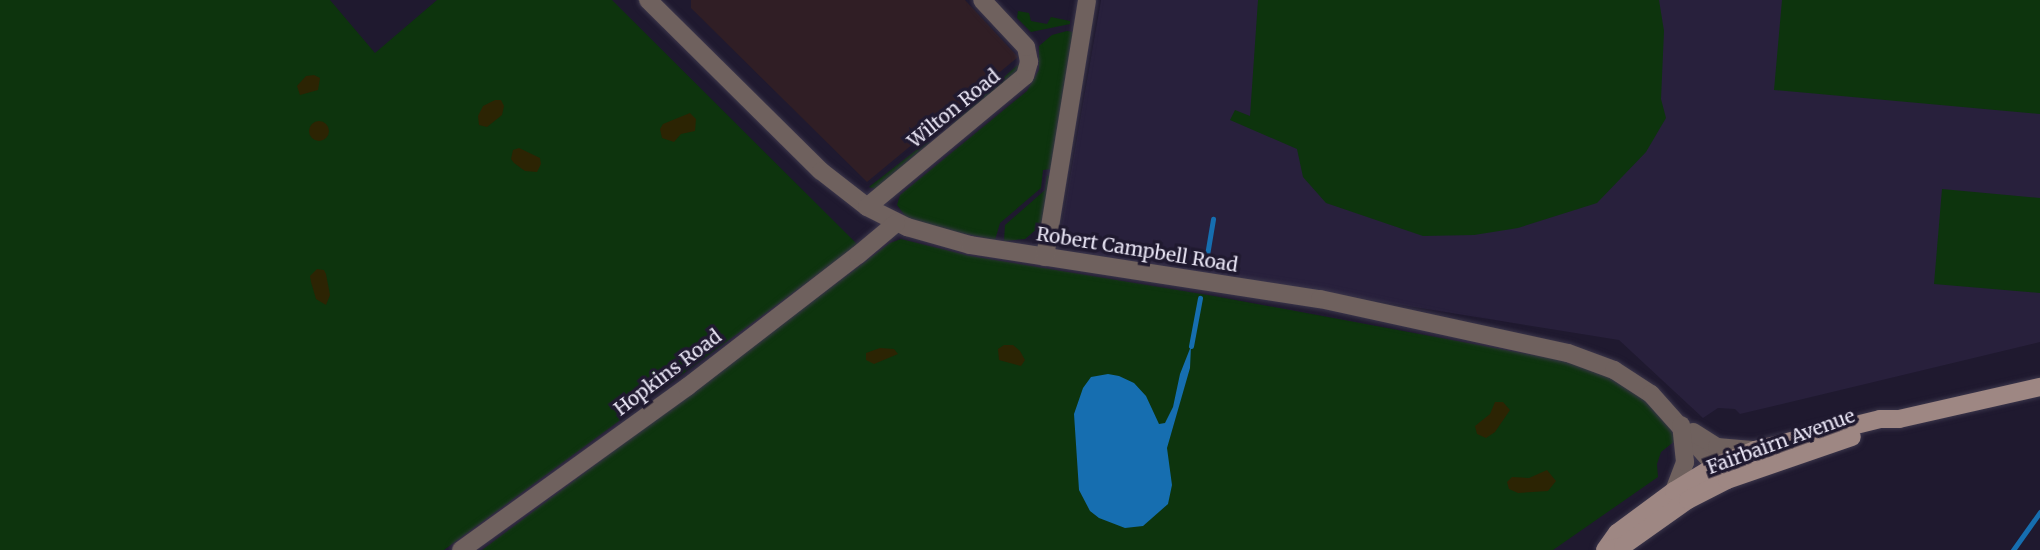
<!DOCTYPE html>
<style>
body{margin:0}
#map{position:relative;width:2040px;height:550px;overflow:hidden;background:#1f192f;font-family:Merriweather,serif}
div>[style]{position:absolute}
.built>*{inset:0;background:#28203c}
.medical>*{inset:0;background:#301e25}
.green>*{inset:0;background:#0d340d}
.sand>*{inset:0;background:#2c2403}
.round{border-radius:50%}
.water>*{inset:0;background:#166eb0}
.stream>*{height:5px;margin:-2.5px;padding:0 2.5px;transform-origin:2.5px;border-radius:2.5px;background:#166eb0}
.roads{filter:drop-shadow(0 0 2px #3b364b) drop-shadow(0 0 2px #3b364b)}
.street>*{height:18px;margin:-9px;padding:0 9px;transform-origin:9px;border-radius:9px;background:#6f615e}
.secondary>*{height:18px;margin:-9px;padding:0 9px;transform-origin:9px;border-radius:9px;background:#9e8783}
span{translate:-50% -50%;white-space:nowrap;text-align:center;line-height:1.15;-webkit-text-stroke:7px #1f192f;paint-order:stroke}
.street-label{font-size:19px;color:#e9e5f5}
</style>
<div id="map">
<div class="built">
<i style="clip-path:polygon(1101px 0,2040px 0,2040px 342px,1740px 414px,1735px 409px,1718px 408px,1703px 418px,1619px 340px,1080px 253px,1064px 241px,1061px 230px)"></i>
</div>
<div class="medical">
<i style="clip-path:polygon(691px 0,965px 0,1018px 57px,867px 182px,691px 8px)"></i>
</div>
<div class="green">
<i style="clip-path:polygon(0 0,330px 0,375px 53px,437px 0,612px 0,858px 245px,444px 550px,0 550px)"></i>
<i style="clip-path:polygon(1258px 0,1659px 0,1664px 31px,1661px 99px,1666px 118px,1646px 152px,1597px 203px,1518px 228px,1474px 235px,1423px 236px,1326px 203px,1303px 177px,1297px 149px,1230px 120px,1235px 110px,1250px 116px)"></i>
<i style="clip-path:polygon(1782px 0,2040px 0,2040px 114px,1774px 90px)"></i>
<i style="clip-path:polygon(1018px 11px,1029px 13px,1031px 21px,1047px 24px,1051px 17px,1070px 21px,1070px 24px,1031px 32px,1017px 18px)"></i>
<i style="clip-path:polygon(1067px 31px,1073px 32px,1051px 169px,1043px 170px,1041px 188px,1000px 223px,995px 240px,942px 229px,906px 217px,897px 205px,900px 195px,1027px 91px,1039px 70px,1039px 46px,1052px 35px)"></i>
<i style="clip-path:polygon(1022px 61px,1021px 70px,950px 129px,948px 128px)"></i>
<i style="clip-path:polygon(931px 141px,876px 189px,869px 187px,924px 144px)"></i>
<i style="clip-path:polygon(1047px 175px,1050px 177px,1044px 217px,1039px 227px,1025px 239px,1004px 241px,1005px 225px,1045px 190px)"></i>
<i style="clip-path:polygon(1942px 189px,2040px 198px,2040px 293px,1934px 284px)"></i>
<i style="clip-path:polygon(901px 239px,970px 256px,1214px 296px,1576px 363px,1611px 375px,1645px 399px,1668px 424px,1676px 440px,1661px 452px,1657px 464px,1658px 477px,1553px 550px,482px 550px,890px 243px)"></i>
</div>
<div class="sand">
<i style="clip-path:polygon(314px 75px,320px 78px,318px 90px,300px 95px,297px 86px,306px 76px)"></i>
<i style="clip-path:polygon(495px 100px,501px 100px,504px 106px,502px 115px,487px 127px,479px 125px,478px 116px,483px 106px)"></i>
<i style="clip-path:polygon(690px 113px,696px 119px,695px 131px,681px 134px,674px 142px,662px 138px,660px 129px,663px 124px)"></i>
<i class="round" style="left:309px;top:121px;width:20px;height:20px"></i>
<i style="clip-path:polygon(519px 148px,540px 158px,541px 164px,537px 172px,525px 171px,514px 163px,511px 159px,513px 150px)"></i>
<i style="clip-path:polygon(317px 269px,324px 270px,326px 274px,330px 295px,326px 305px,316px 299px,311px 282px,310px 276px)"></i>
<i style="clip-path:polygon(1004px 345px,1013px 345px,1020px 351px,1025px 360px,1021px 366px,999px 360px,998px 349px)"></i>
<i style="clip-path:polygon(880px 348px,894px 349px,898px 354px,874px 364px,866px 360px,866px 353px)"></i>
<i style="clip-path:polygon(1495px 402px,1503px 402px,1510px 410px,1495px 432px,1486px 438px,1477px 434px,1475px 426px,1490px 414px)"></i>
<i style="clip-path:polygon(1547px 470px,1556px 481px,1548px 491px,1518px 493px,1509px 489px,1507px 482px,1512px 477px,1529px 478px)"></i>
</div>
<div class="water">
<i style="clip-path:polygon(1191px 346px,1190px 368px,1167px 448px,1172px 485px,1168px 504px,1143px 526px,1125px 528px,1099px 518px,1090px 511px,1079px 490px,1074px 414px,1083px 388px,1091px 377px,1108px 374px,1119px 376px,1134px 383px,1146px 396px,1159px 424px,1165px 423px,1173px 407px,1180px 374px)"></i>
</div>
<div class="stream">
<i style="left:1205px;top:267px;width:49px;rotate:-80.5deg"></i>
<i style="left:1191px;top:346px;width:49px;rotate:-79.4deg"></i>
<i style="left:2013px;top:550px;width:47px;rotate:-54.6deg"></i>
</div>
<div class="roads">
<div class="street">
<i style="left:648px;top:0;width:243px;rotate:44.7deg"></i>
<i style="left:821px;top:171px;width:58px;rotate:38deg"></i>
<i style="left:867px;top:207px;width:45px;rotate:26.6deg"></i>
<i style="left:907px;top:227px;width:66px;rotate:15.9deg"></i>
<i style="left:970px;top:245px;width:354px;rotate:8.8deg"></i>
<i style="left:1320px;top:299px;width:254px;rotate:12.3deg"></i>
<i style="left:1568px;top:353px;width:49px;rotate:20.3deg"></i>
<i style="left:1614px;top:370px;width:44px;rotate:33deg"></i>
<i style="left:1651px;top:394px;width:111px;rotate:48.3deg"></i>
<i style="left:867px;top:207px;width:205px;rotate:-39.7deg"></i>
<i style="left:1025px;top:76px;width:15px;rotate:-74deg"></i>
<i style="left:1029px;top:62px;width:15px;rotate:-101deg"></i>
<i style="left:1026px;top:47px;width:64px;rotate:-133.1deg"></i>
<i style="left:1045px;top:257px;width:260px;rotate:-80.7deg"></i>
<i style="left:1693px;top:432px;width:28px;rotate:32deg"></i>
<i style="left:1717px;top:447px;width:38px;rotate:5deg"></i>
<i style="left:1674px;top:491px;width:31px;rotate:-69deg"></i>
<i style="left:1685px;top:462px;width:37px;rotate:-96deg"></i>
<i style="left:461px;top:550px;width:279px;rotate:-35.8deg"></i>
<i style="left:687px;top:387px;width:216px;rotate:-37.7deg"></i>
<i style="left:858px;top:255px;width:50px;rotate:-40.1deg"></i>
</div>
<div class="secondary">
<i style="left:1605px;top:550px;width:21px;rotate:-55deg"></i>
<i style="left:1617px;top:533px;width:71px;rotate:-36.4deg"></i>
<i style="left:1674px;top:491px;width:48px;rotate:-31.4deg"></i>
<i style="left:1715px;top:466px;width:43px;rotate:-21.8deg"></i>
<i style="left:1755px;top:450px;width:129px;rotate:-13.9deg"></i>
<i style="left:1880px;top:419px;width:19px"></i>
<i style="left:1899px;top:419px;width:145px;rotate:-12.8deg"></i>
<i style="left:1606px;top:550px;width:17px;rotate:-13deg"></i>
<i style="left:1623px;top:546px;width:80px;rotate:-35.3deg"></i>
<i style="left:1688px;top:500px;width:44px;rotate:-27.1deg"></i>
<i style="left:1727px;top:480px;width:132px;rotate:-19deg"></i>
</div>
</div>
<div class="street-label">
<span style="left:954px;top:109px;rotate:-39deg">Wilton Road</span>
<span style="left:1137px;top:250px;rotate:9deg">Robert Campbell Road</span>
<span style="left:668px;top:373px;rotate:-37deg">Hopkins Road</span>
<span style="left:1781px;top:442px;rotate:-20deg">Fairbairn Avenue</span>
</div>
</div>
